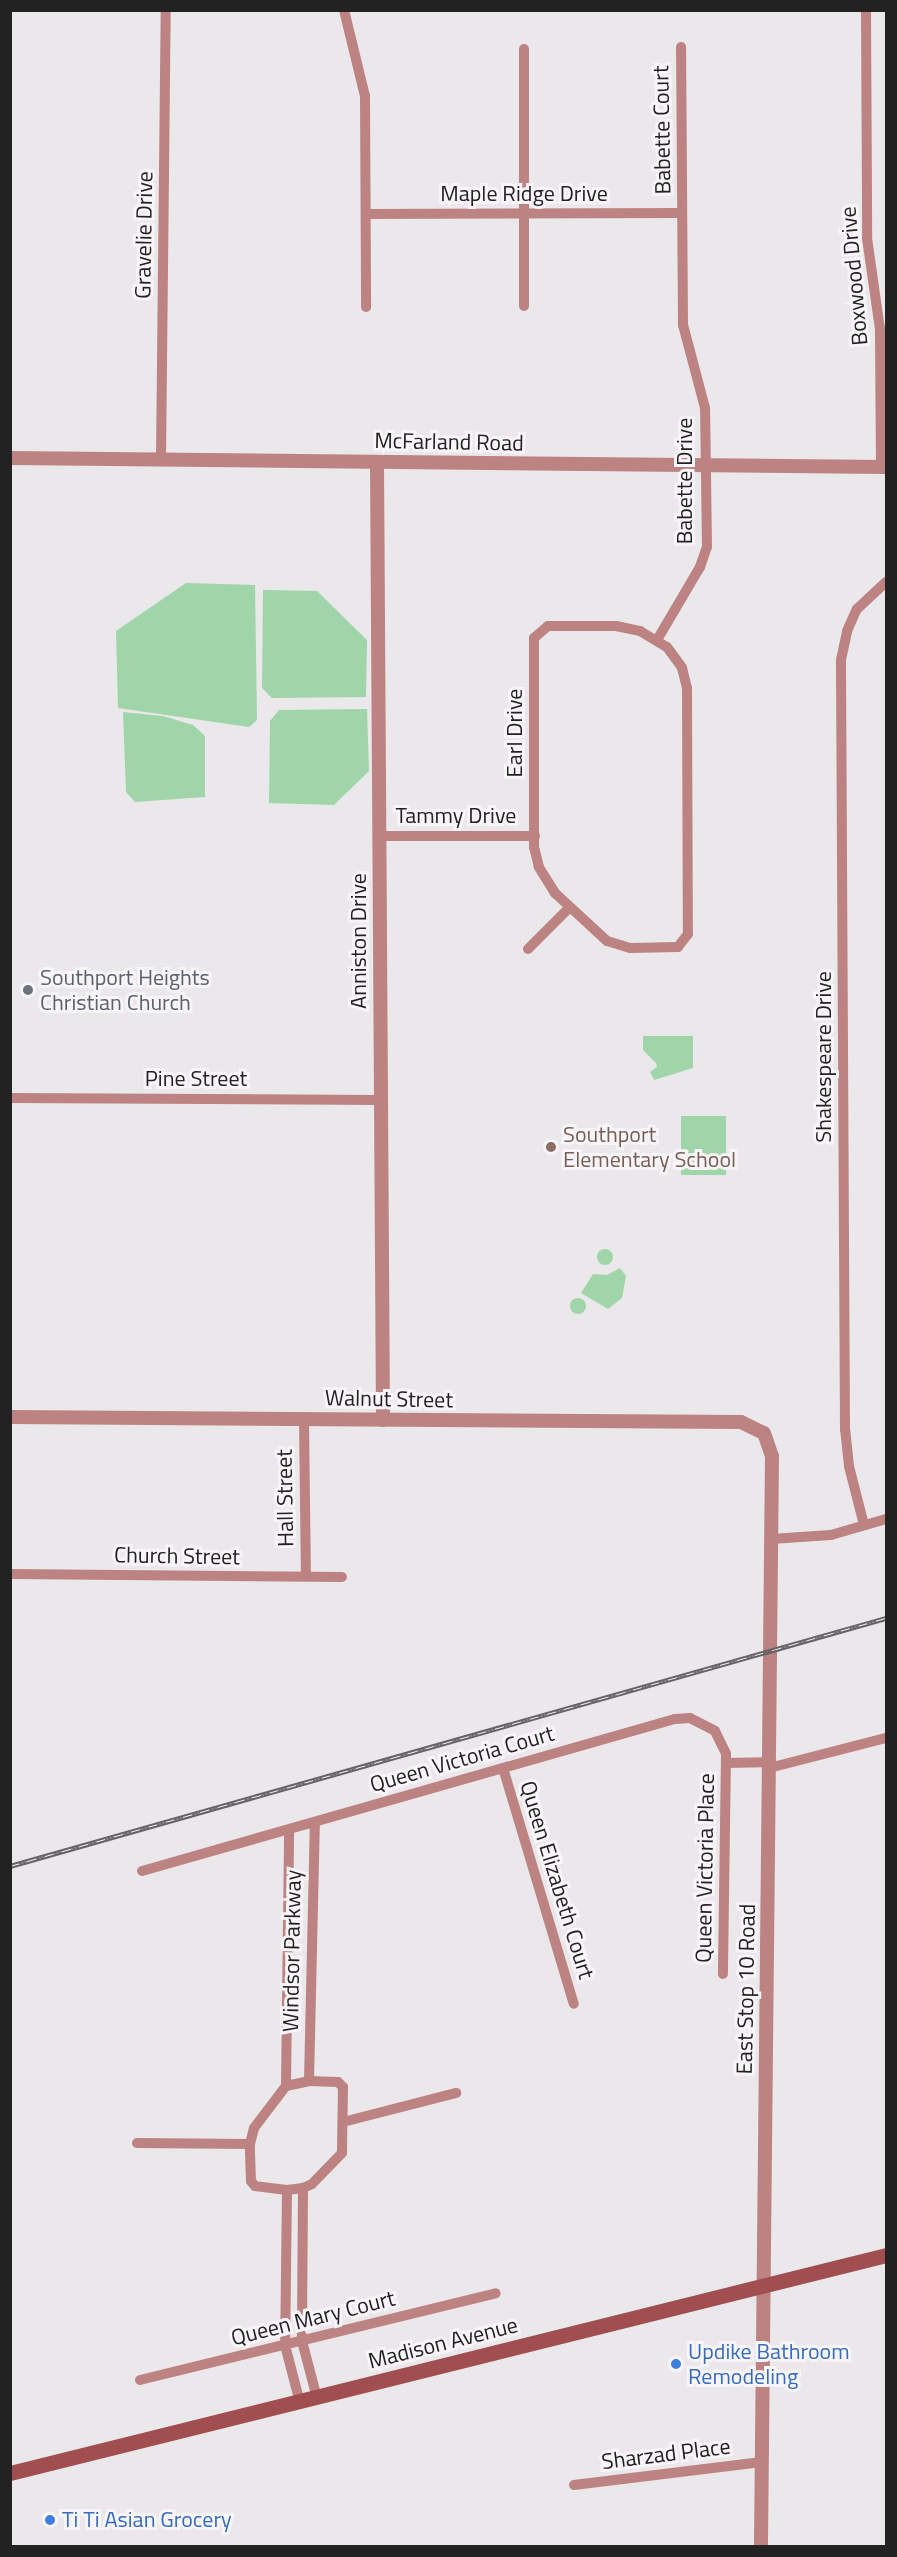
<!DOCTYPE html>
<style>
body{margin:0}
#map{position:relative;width:897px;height:2557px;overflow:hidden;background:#ebe8eb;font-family:"Titillium Web",sans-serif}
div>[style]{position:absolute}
.green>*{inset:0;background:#a0d4a9}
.round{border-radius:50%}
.minor>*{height:10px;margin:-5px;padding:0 5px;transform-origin:5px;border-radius:5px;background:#bd8282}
.tertiary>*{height:14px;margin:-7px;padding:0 7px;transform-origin:7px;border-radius:7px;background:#bd8282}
.secondary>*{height:15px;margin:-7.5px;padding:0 7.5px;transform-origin:7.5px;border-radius:7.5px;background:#a14e51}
.rail>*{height:5px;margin-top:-2.5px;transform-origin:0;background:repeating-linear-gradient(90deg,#f8f5f8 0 9px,#646264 0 18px);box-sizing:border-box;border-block:2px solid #646264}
.dots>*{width:16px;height:16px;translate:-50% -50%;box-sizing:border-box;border:3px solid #f8f5f8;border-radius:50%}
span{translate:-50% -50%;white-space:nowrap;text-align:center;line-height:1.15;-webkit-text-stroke:6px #f8f5f8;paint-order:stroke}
.street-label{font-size:22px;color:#232223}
.worship-label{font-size:22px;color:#5b616d}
.left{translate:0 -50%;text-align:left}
.education-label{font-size:22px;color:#785e54}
.shop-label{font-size:22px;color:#366cbe}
.frame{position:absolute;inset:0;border:12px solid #232223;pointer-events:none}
</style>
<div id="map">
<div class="green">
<i style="clip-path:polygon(186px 583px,255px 585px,257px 720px,249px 727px,118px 708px,116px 631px)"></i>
<i style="clip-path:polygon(263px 590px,317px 591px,367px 640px,366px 697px,272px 698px,262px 688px)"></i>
<i style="clip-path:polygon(367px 709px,369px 771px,334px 805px,269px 803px,270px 721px,279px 710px)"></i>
<i style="clip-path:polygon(123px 712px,163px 716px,193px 725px,205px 736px,205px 797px,135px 802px,126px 792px)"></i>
<i style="clip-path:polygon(643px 1036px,693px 1036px,693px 1068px,654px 1080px,650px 1072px,657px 1067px,656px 1063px,643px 1050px)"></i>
<i style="clip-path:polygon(681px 1116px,726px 1116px,726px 1175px,681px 1175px)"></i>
<i class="round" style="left:597px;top:1249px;width:16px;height:16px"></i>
<i style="clip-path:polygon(620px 1268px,626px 1276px,622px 1298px,608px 1309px,581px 1293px,593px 1274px,607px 1275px)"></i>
<i class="round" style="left:570px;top:1298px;width:16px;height:16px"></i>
</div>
<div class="minor">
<i style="left:344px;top:10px;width:89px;rotate:76.3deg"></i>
<i style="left:365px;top:96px;width:211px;rotate:89.7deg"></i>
<i style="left:866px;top:10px;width:228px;rotate:89.7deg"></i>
<i style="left:867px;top:238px;width:92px;rotate:81.9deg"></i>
<i style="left:880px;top:329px;width:138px;rotate:89.6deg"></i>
<i style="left:524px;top:49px;width:257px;rotate:90deg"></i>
<i style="left:366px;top:214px;width:316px;rotate:-0.2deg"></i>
<i style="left:161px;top:459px;width:449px;rotate:-89.4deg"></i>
<i style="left:548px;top:626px;width:68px"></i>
<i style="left:616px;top:626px;width:25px;rotate:12deg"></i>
<i style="left:640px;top:631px;width:31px;rotate:31deg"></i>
<i style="left:667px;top:647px;width:26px;rotate:54deg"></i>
<i style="left:682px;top:668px;width:21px;rotate:76deg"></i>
<i style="left:687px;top:688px;width:246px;rotate:89.8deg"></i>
<i style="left:688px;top:934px;width:16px;rotate:128deg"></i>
<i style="left:678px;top:947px;width:48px;rotate:178.8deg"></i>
<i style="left:630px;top:948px;width:24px;rotate:-163deg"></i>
<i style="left:607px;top:941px;width:71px;rotate:-137.3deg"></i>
<i style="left:555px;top:893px;width:31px;rotate:-122deg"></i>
<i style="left:539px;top:867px;width:21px;rotate:-104deg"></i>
<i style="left:534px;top:847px;width:209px;rotate:-90deg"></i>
<i style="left:534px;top:638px;width:18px;rotate:-41deg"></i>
<i style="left:657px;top:640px;width:85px;rotate:-59.5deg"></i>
<i style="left:700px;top:567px;width:21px;rotate:-71deg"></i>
<i style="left:707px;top:547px;width:139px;rotate:-90.8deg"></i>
<i style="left:705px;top:408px;width:86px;rotate:-104.8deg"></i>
<i style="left:683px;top:325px;width:278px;rotate:-90.4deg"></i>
<i style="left:380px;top:836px;width:155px"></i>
<i style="left:528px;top:949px;width:59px;rotate:-45deg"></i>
<i style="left:10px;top:1098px;width:371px;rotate:0.3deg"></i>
<i style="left:304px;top:1419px;width:157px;rotate:89.3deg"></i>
<i style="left:864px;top:1525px;width:61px;rotate:-104.3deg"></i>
<i style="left:849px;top:1466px;width:36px;rotate:-96deg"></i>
<i style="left:845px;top:1430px;width:770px;rotate:-90.3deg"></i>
<i style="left:841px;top:660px;width:30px;rotate:-78deg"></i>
<i style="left:847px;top:631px;width:24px;rotate:-66deg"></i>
<i style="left:857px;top:609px;width:40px;rotate:-43deg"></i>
<i style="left:771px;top:1539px;width:60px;rotate:-3.8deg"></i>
<i style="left:831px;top:1535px;width:57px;rotate:-16.2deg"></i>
<i style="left:10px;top:1574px;width:332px;rotate:0.5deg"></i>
<i style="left:726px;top:1763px;width:43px;rotate:-1.3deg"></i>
<i style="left:503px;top:1768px;width:246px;rotate:73.3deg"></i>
<i style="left:769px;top:1768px;width:121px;rotate:-14.4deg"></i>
<i style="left:142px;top:1871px;width:554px;rotate:-15.92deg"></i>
<i style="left:675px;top:1719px;width:15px;rotate:-4deg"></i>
<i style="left:690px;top:1718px;width:28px;rotate:27deg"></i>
<i style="left:715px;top:1731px;width:25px;rotate:64deg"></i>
<i style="left:726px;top:1754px;width:220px;rotate:90.8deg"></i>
<i style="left:309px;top:2081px;width:29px;rotate:2deg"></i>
<i style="left:338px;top:2082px;width:7px;rotate:45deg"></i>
<i style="left:343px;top:2087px;width:66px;rotate:90.9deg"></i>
<i style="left:342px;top:2153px;width:43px;rotate:134.1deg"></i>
<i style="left:312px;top:2184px;width:10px;rotate:156deg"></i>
<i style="left:303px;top:2188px;width:16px;rotate:173deg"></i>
<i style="left:287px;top:2190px;width:32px;rotate:-173deg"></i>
<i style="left:255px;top:2186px;width:6px;rotate:-129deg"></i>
<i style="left:251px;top:2181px;width:37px;rotate:-92deg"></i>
<i style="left:250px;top:2144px;width:16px;rotate:-76deg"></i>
<i style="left:254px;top:2128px;width:53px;rotate:-52.7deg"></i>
<i style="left:286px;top:2086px;width:24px;rotate:-12deg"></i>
<i style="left:309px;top:2081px;width:258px;rotate:-88.7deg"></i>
<i style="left:286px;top:2086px;width:255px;rotate:-89.3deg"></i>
<i style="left:343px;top:2122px;width:117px;rotate:-14.4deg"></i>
<i style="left:137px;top:2143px;width:113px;rotate:0.5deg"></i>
<i style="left:303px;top:2188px;width:153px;rotate:90.4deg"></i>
<i style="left:302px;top:2341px;width:59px;rotate:75.3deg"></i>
<i style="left:287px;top:2190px;width:155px;rotate:90.7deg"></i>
<i style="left:285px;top:2345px;width:60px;rotate:75.5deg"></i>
<i style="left:140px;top:2380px;width:366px;rotate:-13.7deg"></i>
<i style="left:574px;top:2485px;width:189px;rotate:-7deg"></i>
</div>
<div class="tertiary">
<i style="left:10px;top:458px;width:876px;rotate:0.59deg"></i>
<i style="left:377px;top:462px;width:958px;rotate:89.64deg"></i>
<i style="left:10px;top:1417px;width:731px;rotate:0.39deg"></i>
<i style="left:741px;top:1422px;width:25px;rotate:26deg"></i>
<i style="left:764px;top:1433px;width:24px;rotate:71deg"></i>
<i style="left:772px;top:1456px;width:1090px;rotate:90.58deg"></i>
</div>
<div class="secondary">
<i style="left:10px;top:2473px;width:903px;rotate:-13.97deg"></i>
</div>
<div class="rail">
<i style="left:10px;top:1866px;width:910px;rotate:-15.81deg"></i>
</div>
<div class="dots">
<i style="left:28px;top:990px;background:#6b7280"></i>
<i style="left:551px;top:1147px;background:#8d6e63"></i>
<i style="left:676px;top:2364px;background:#3f7fe0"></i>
<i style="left:50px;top:2520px;background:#3f7fe0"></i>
</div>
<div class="street-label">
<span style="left:662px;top:130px;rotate:-91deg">Babette Court</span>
<span style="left:524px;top:194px">Maple Ridge Drive</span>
<span style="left:144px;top:235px;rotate:-89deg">Gravelie Drive</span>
<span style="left:854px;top:276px;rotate:-95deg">Boxwood Drive</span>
<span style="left:449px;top:442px;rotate:1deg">McFarland Road</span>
<span style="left:685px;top:481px;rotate:-90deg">Babette Drive</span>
<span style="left:515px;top:733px;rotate:-90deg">Earl Drive</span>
<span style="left:456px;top:816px">Tammy Drive</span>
<span style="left:359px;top:941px;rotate:-90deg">Anniston Drive</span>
<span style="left:824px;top:1057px;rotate:-90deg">Shakespeare Drive</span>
<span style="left:196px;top:1079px">Pine Street</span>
<span style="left:389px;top:1399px;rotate:1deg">Walnut Street</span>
<span style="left:285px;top:1498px;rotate:-91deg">Hall Street</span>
<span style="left:177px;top:1556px;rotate:1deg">Church Street</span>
<span style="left:462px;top:1759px;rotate:-16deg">Queen Victoria Court</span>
<span style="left:705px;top:1868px;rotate:-89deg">Queen Victoria Place</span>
<span style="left:557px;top:1880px;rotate:73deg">Queen Elizabeth Court</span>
<span style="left:292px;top:1951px;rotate:-89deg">Windsor Parkway</span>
<span style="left:746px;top:1989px;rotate:-89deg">East Stop 10 Road</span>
<span style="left:313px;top:2318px;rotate:-14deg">Queen Mary Court</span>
<span style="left:443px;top:2343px;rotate:-14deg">Madison Avenue</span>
<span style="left:666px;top:2454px;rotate:-7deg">Sharzad Place</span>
</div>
<div class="worship-label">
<span class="left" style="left:40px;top:990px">Southport Heights<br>Christian Church</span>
</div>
<div class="education-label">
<span class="left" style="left:563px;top:1147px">Southport<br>Elementary School</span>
</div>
<div class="shop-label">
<span class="left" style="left:688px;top:2364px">Updike Bathroom<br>Remodeling</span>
<span class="left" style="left:62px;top:2520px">Ti Ti Asian Grocery</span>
</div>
<div class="frame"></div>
</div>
